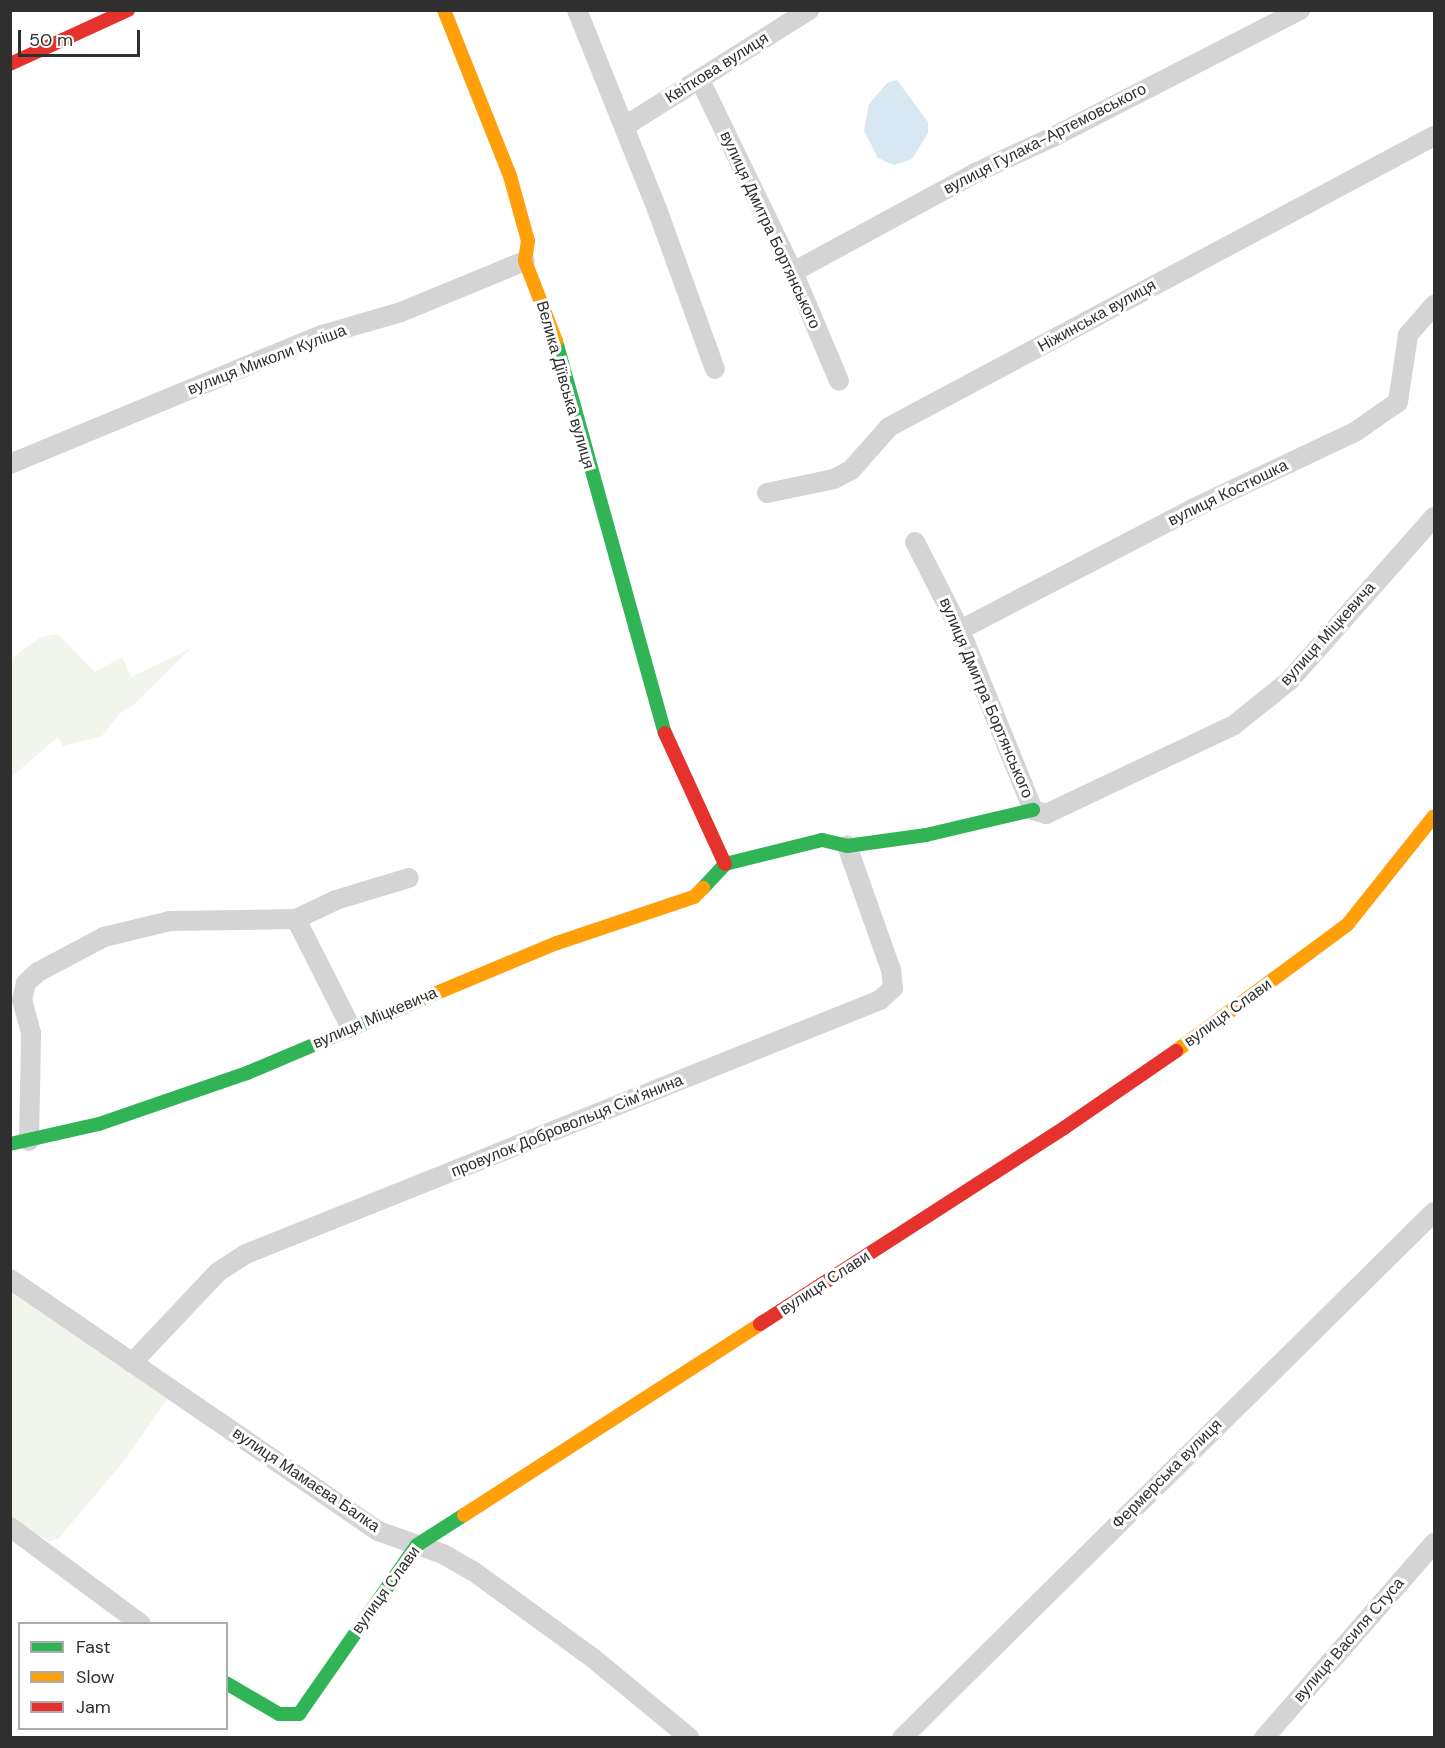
<!DOCTYPE html>
<meta charset="utf-8">
<style>
body{margin:0}
#map{position:relative;width:1445px;height:1748px;overflow:hidden;background:#fff;font-family:"DM Sans",sans-serif}
div>[style]{position:absolute}
.green>*{inset:0;background:#f1f5ec}
.water>*{inset:0;background:#d8e8f2}
.street>*{height:20px;margin:-10px;padding:0 10px;transform-origin:10px;border-radius:10px;background:#d4d4d4}
.fast>*{height:14px;margin:-7px;padding:0 7px;transform-origin:7px;border-radius:7px;background:#30b455}
.slow>*{height:14px;margin:-7px;padding:0 7px;transform-origin:7px;border-radius:7px;background:#ff9f0a}
.jam>*{height:14px;margin:-7px;padding:0 7px;transform-origin:7px;border-radius:7px;background:#e5322d}
span{translate:-50% -50%;white-space:nowrap;text-align:center;line-height:1.15;-webkit-text-stroke:6px #fff;paint-order:stroke}
.street-label{font-size:16px;color:#2f2f2f}
.frame{position:absolute;inset:0;border:12px solid #2f2f2f;pointer-events:none}
.legend{position:absolute;left:18px;top:1622px;width:210px;height:108px;box-sizing:border-box;background:#fff;border:2px solid #acacac;margin:0;padding:8px 10px;list-style:none;font-size:18px;color:#2f2f2f}
.legend li{display:flex;align-items:center;gap:12px;height:30px}
.legend b{width:30px;border:2px solid #acacac}
.scale{position:absolute;left:18px;top:30px;width:122px;height:27px;box-sizing:border-box;border:3px solid #2f2f2f;border-top:0;padding-left:8px;font-size:18px;line-height:21px;white-space:nowrap;color:#2f2f2f;-webkit-text-stroke:4px #fff;paint-order:stroke}
</style>
<div id="map">
<div class="green">
<i style="clip-path:polygon(58px 634px,95px 672px,122px 657px,131px 677px,191px 648px,133px 705px,120px 713px,102px 736px,63px 746px,58px 737px,11px 777px,11px 659px,41px 637px)"></i>
<i style="clip-path:polygon(10px 1291px,167px 1399px,124px 1461px,58px 1539px,49px 1541px,11px 1521px)"></i>
</div>
<div class="water">
<i style="clip-path:polygon(897px 80px,928px 122px,928px 133px,912px 159px,894px 165px,878px 158px,864px 131px,869px 104px,887px 83px)"></i>
</div>
<div class="street">
<i style="left:577px;top:10px;width:214px;rotate:68.1deg"></i>
<i style="left:657px;top:209px;width:170px;rotate:70.1deg"></i>
<i style="left:700px;top:80px;width:213px;rotate:64.2deg"></i>
<i style="left:793px;top:272px;width:118px;rotate:67.1deg"></i>
<i style="left:625px;top:126px;width:218px;rotate:-32.2deg"></i>
<i style="left:793px;top:272px;width:207px;rotate:-28.5deg"></i>
<i style="left:975px;top:173px;width:86px;rotate:-24.8deg"></i>
<i style="left:1053px;top:137px;width:278px;rotate:-27.2deg"></i>
<i style="left:10px;top:464px;width:338px;rotate:-22.5deg"></i>
<i style="left:322px;top:335px;width:82px;rotate:-16.2deg"></i>
<i style="left:401px;top:312px;width:134px;rotate:-22.4deg"></i>
<i style="left:767px;top:493px;width:68px;rotate:-11.8deg"></i>
<i style="left:834px;top:479px;width:19px;rotate:-28deg"></i>
<i style="left:851px;top:470px;width:57px;rotate:-48.5deg"></i>
<i style="left:889px;top:427px;width:618px;rotate:-28.1deg"></i>
<i style="left:915px;top:542px;width:99px;rotate:62.9deg"></i>
<i style="left:960px;top:630px;width:194px;rotate:67.9deg"></i>
<i style="left:1033px;top:810px;width:14px;rotate:17deg"></i>
<i style="left:1046px;top:814px;width:208px;rotate:-25.3deg"></i>
<i style="left:1234px;top:725px;width:70px;rotate:-38.7deg"></i>
<i style="left:1289px;top:681px;width:219px;rotate:-48.5deg"></i>
<i style="left:960px;top:630px;width:262px;rotate:-27.5deg"></i>
<i style="left:1192px;top:509px;width:180px;rotate:-25.3deg"></i>
<i style="left:1355px;top:432px;width:29px;rotate:-35deg"></i>
<i style="left:1379px;top:415px;width:23px;rotate:-34deg"></i>
<i style="left:1398px;top:402px;width:68px;rotate:-81.5deg"></i>
<i style="left:1408px;top:335px;width:40px;rotate:-49deg"></i>
<i style="left:296px;top:919px;width:122px;rotate:63.2deg"></i>
<i style="left:29px;top:1141px;width:108px;rotate:-88.9deg"></i>
<i style="left:31px;top:1033px;width:34px;rotate:-105deg"></i>
<i style="left:22px;top:1000px;width:17px;rotate:-77deg"></i>
<i style="left:26px;top:983px;width:16px;rotate:-43deg"></i>
<i style="left:38px;top:972px;width:75px;rotate:-27.9deg"></i>
<i style="left:104px;top:937px;width:68px;rotate:-13.6deg"></i>
<i style="left:170px;top:921px;width:126px;rotate:-0.9deg"></i>
<i style="left:296px;top:919px;width:44px;rotate:-25.4deg"></i>
<i style="left:336px;top:900px;width:76px;rotate:-16.8deg"></i>
<i style="left:10px;top:1279px;width:446px;rotate:34.4deg"></i>
<i style="left:378px;top:1531px;width:69px;rotate:19.5deg"></i>
<i style="left:443px;top:1554px;width:34px;rotate:30deg"></i>
<i style="left:473px;top:1571px;width:150px;rotate:36deg"></i>
<i style="left:594px;top:1659px;width:124px;rotate:39.5deg"></i>
<i style="left:132px;top:1363px;width:125px;rotate:-46.6deg"></i>
<i style="left:218px;top:1272px;width:33px;rotate:-33deg"></i>
<i style="left:246px;top:1254px;width:683px;rotate:-21.83deg"></i>
<i style="left:880px;top:1000px;width:18px;rotate:-43deg"></i>
<i style="left:893px;top:988px;width:18px;rotate:-96deg"></i>
<i style="left:891px;top:970px;width:132px;rotate:-109.5deg"></i>
<i style="left:10px;top:1527px;width:163px;rotate:36.5deg"></i>
<i style="left:902px;top:1738px;width:748px;rotate:-44.68deg"></i>
<i style="left:1264px;top:1738px;width:259px;rotate:-48.9deg"></i>
</div>
<div class="fast">
<i style="left:556px;top:341px;width:407px;rotate:74.5deg"></i>
<i style="left:703px;top:888px;width:33px;rotate:-47deg"></i>
<i style="left:725px;top:864px;width:100px;rotate:-13.9deg"></i>
<i style="left:822px;top:840px;width:26px;rotate:13deg"></i>
<i style="left:847px;top:846px;width:80px;rotate:-7.9deg"></i>
<i style="left:926px;top:835px;width:110px;rotate:-13.2deg"></i>
<i style="left:10px;top:1144px;width:91px;rotate:-12.7deg"></i>
<i style="left:99px;top:1124px;width:157px;rotate:-19deg"></i>
<i style="left:247px;top:1073px;width:195px;rotate:-22.9deg"></i>
<i style="left:226px;top:1683px;width:61px;rotate:30.3deg"></i>
<i style="left:279px;top:1714px;width:20px"></i>
<i style="left:299px;top:1714px;width:206px;rotate:-55.1deg"></i>
<i style="left:417px;top:1545px;width:56px;rotate:-32.6deg"></i>
</div>
<div class="slow">
<i style="left:444px;top:10px;width:179px;rotate:68.3deg"></i>
<i style="left:510px;top:176px;width:67px;rotate:74.5deg"></i>
<i style="left:528px;top:241px;width:20px;rotate:99deg"></i>
<i style="left:525px;top:261px;width:86px;rotate:68.8deg"></i>
<i style="left:427px;top:997px;width:141px;rotate:-22.6deg"></i>
<i style="left:557px;top:943px;width:145px;rotate:-18.6deg"></i>
<i style="left:694px;top:897px;width:13px;rotate:-45deg"></i>
<i style="left:1176px;top:1051px;width:212px;rotate:-36.4deg"></i>
<i style="left:1347px;top:925px;width:139px;rotate:-51.4deg"></i>
<i style="left:464px;top:1515px;width:352px;rotate:-32.8deg"></i>
</div>
<div class="jam">
<i style="left:10px;top:64px;width:130px;rotate:-24.6deg"></i>
<i style="left:665px;top:733px;width:144px;rotate:65.4deg"></i>
<i style="left:760px;top:1324px;width:362px;rotate:-32.8deg"></i>
<i style="left:1064px;top:1128px;width:136px;rotate:-34.5deg"></i>
</div>
<div class="street-label">
<span style="left:717px;top:68px;rotate:-32deg">Квіткова вулиця</span>
<span style="left:1045px;top:139px;rotate:-27deg">вулиця Гулака-Артемовського</span>
<span style="left:770px;top:230px;rotate:65deg">вулиця Дмитра Бортянського</span>
<span style="left:1097px;top:316px;rotate:-29deg">Ніжинська вулиця</span>
<span style="left:267px;top:360px;rotate:-21deg">вулиця Миколи Куліша</span>
<span style="left:565px;top:385px;rotate:74deg">Велика Діївська вулиця</span>
<span style="left:1228px;top:493px;rotate:-26deg">вулиця Костюшка</span>
<span style="left:1328px;top:634px;rotate:-48deg">вулиця Міцкевича</span>
<span style="left:986px;top:698px;rotate:67deg">вулиця Дмитра Бортянського</span>
<span style="left:1228px;top:1013px;rotate:-36deg">вулиця Слави</span>
<span style="left:375px;top:1018px;rotate:-23deg">вулиця Міцкевича</span>
<span style="left:567px;top:1126px;rotate:-22deg">провулок Добровольця Сім'янина</span>
<span style="left:825px;top:1283px;rotate:-33deg">вулиця Слави</span>
<span style="left:1167px;top:1474px;rotate:-45deg">Фермерська вулиця</span>
<span style="left:306px;top:1480px;rotate:34deg">вулиця Мамаєва Балка</span>
<span style="left:386px;top:1590px;rotate:-54deg">вулиця Слави</span>
<span style="left:1349px;top:1640px;rotate:-49deg">вулиця Василя Стуса</span>
</div>
<div class="frame"></div>
<ul class="legend">
<li><b style="height:8px;background:#30b455"></b>Fast</li>
<li><b style="height:8px;background:#ff9f0a"></b>Slow</li>
<li><b style="height:8px;background:#e5322d"></b>Jam</li>
</ul>
<div class="scale">50 m</div>
</div>
